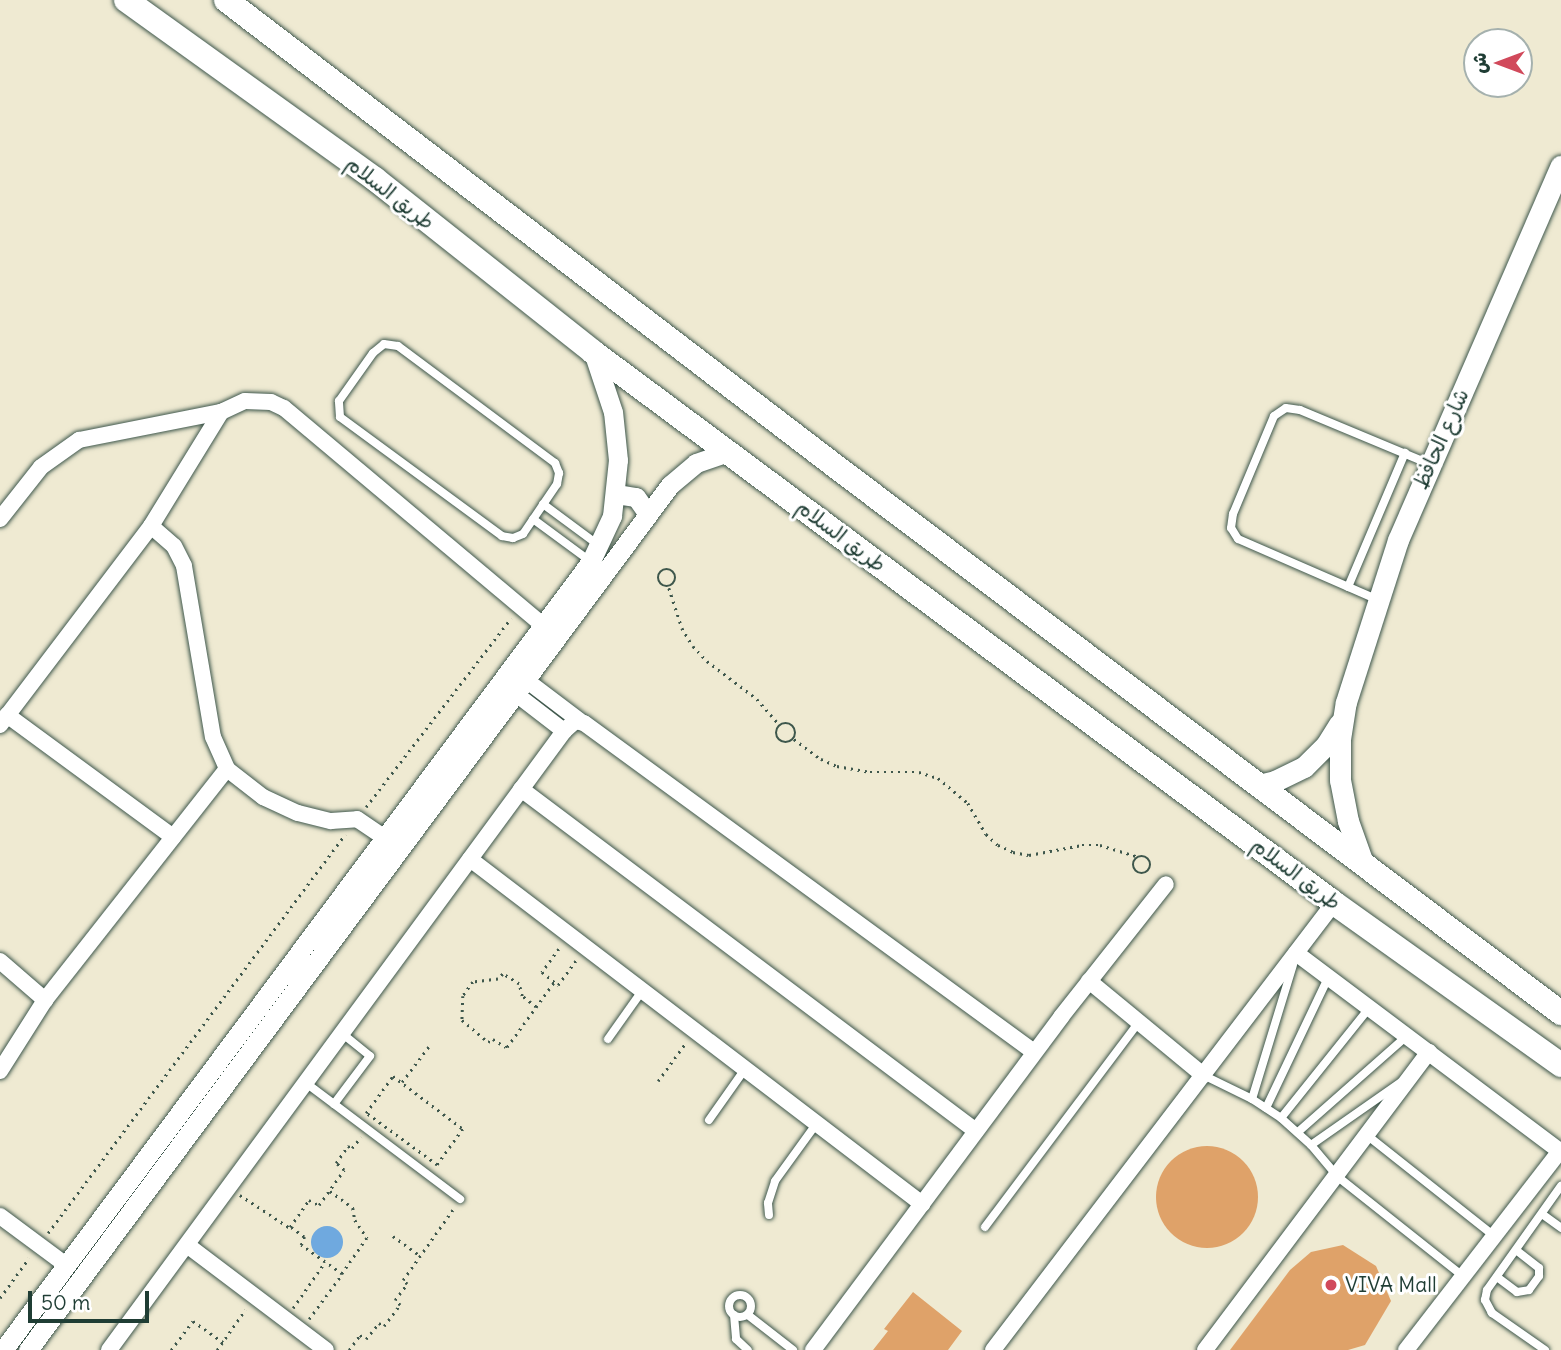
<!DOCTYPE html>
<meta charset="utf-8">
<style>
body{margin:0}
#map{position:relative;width:1561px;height:1350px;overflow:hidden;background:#efead2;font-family:Delius,"Playpen Sans Arabic",sans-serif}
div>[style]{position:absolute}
.water>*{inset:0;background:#6fa9df}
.round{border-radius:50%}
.building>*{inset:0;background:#dfa269}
.path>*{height:2.5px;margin-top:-1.25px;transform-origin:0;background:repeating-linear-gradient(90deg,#3e574c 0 2px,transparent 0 7px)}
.path>.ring{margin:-1.25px;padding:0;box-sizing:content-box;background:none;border:2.5px solid #3e574c;border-radius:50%}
.roads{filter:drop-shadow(0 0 2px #3e574c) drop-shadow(0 0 2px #3e574c)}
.service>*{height:8px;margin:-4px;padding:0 4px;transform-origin:4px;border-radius:4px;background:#fff}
.service>.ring{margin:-4px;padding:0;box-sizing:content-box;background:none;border:8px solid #fff;border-radius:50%}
.minor>*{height:16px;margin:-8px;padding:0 8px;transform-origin:8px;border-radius:8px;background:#fff}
.tertiary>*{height:19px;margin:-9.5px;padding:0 9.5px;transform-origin:9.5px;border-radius:9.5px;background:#fff}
.secondary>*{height:21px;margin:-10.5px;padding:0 10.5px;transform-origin:10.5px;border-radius:10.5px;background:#fff}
.primary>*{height:24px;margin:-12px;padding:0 12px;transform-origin:12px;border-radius:12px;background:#fff}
.dots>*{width:19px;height:19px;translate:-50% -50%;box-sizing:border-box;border:4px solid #fff;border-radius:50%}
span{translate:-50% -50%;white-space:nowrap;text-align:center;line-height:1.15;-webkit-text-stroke:6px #fff;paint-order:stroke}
.street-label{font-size:21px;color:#1f3d34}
.poi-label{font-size:21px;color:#1f3d34}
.left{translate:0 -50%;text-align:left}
.north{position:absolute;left:1463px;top:28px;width:70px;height:70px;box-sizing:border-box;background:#fff;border:2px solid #a5b1ae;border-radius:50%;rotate:270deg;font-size:19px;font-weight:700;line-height:28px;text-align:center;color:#1f3d34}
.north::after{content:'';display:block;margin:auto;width:24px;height:32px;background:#d1495b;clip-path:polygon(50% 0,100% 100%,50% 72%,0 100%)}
.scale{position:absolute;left:28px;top:1291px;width:121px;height:32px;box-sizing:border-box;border:4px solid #1f3d34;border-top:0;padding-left:9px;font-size:21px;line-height:24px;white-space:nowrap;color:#1f3d34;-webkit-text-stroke:5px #fff;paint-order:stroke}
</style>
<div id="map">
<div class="water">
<i class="round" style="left:311px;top:1226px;width:32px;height:32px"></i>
</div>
<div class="building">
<i class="round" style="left:1156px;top:1146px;width:102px;height:102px"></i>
<i style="clip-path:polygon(1343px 1245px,1376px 1266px,1391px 1301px,1365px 1345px,1348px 1350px,1230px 1350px,1290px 1270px,1311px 1252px)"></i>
<i style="clip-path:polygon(913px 1292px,962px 1331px,948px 1350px,873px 1350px,888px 1331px,884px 1329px)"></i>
</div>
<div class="path">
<i class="ring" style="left:658px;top:569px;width:15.5px;height:15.5px"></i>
<i style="left:669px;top:588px;width:42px;rotate:72deg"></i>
<i style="left:682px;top:628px;width:21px;rotate:59deg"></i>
<i style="left:693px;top:646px;width:21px;rotate:47deg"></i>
<i style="left:707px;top:661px;width:63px;rotate:37.2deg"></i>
<i style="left:757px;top:699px;width:35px;rotate:49deg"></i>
<i class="ring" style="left:776px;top:723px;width:17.5px;height:17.5px"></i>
<i style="left:794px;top:739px;width:34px;rotate:37deg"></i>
<i style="left:821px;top:759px;width:17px;rotate:24deg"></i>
<i style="left:837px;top:766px;width:34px;rotate:10deg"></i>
<i style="left:870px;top:772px;width:49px"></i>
<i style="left:919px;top:772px;width:20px;rotate:18deg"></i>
<i style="left:938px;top:778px;width:39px;rotate:40deg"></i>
<i style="left:968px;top:803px;width:36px;rotate:60deg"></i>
<i style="left:986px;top:834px;width:16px;rotate:43deg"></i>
<i style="left:998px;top:845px;width:17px;rotate:25deg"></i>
<i style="left:1013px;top:852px;width:16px;rotate:11deg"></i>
<i style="left:1029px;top:855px;width:54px;rotate:-10.7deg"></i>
<i style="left:1082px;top:845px;width:18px"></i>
<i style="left:1100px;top:845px;width:38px;rotate:17deg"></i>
<i style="left:366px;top:807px;width:238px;rotate:-52.5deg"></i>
<i class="ring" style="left:1133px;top:856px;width:15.5px;height:15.5px"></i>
<i style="left:559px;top:949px;width:29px;rotate:126deg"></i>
<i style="left:542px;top:972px;width:21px;rotate:39deg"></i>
<i style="left:558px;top:985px;width:32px;rotate:-54deg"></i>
<i style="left:536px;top:1007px;width:18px;rotate:-142deg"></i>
<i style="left:522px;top:996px;width:12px;rotate:-104deg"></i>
<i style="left:519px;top:984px;width:19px;rotate:-148deg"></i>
<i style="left:503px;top:974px;width:7px;rotate:135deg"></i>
<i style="left:498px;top:979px;width:25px;rotate:173deg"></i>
<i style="left:473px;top:982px;width:17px;rotate:126deg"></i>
<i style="left:463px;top:996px;width:24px;rotate:92deg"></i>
<i style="left:462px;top:1020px;width:34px;rotate:40deg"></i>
<i style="left:488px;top:1042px;width:6px;rotate:-31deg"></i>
<i style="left:493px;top:1039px;width:15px;rotate:32deg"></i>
<i style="left:506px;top:1047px;width:1px"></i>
<i style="left:507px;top:1047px;width:80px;rotate:-54.1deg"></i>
<i style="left:393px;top:1076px;width:88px;rotate:37.1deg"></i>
<i style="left:463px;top:1129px;width:44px;rotate:125.8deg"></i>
<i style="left:437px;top:1165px;width:88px;rotate:-143.8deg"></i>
<i style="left:366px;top:1113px;width:46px;rotate:-53.9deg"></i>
<i style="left:658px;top:1081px;width:46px;rotate:-53.9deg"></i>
<i style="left:402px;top:1082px;width:46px;rotate:-52.9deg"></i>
<i style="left:330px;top:1191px;width:29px;rotate:36deg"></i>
<i style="left:353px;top:1208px;width:12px;rotate:81deg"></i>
<i style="left:355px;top:1220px;width:22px;rotate:56deg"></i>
<i style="left:367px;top:1238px;width:44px;rotate:124.8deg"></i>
<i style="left:342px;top:1274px;width:50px;rotate:-144.7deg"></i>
<i style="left:301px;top:1245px;width:9px;rotate:-69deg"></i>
<i style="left:304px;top:1237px;width:17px;rotate:-144deg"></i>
<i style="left:290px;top:1227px;width:33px;rotate:-55deg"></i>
<i style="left:309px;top:1200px;width:11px;rotate:27deg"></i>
<i style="left:319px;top:1205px;width:43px;rotate:-54.5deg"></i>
<i style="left:344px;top:1170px;width:11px;rotate:-139deg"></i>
<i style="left:336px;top:1163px;width:21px;rotate:-55deg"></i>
<i style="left:348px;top:1146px;width:4px;rotate:27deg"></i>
<i style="left:352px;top:1148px;width:14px;rotate:-51deg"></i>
<i style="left:240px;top:1195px;width:60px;rotate:33.4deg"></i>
<i style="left:48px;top:1233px;width:497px;rotate:-53.3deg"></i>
<i style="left:393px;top:1236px;width:32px;rotate:36deg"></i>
<i style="left:0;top:1298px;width:49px;rotate:-54.1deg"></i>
<i style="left:293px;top:1308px;width:56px;rotate:-55.2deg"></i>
<i style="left:309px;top:1319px;width:56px;rotate:-53.7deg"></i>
<i style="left:171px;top:1350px;width:36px;rotate:-53deg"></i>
<i style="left:193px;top:1321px;width:37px;rotate:35deg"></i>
<i style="left:217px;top:1350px;width:49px;rotate:-55deg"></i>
<i style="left:349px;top:1350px;width:19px;rotate:-54deg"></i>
<i style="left:360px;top:1335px;width:7px;rotate:34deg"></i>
<i style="left:366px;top:1339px;width:21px;rotate:-51deg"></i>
<i style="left:379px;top:1323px;width:6px;rotate:31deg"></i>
<i style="left:384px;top:1326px;width:26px;rotate:-53deg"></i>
<i style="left:400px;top:1305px;width:7px;rotate:-135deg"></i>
<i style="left:395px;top:1300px;width:20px;rotate:-53deg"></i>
<i style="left:407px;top:1284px;width:6px;rotate:-135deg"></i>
<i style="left:403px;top:1280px;width:88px;rotate:-54.7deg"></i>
</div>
<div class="roads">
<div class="service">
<i style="left:384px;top:344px;width:14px;rotate:8deg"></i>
<i style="left:398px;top:346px;width:196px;rotate:36.7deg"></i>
<i style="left:555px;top:463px;width:11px;rotate:68deg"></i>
<i style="left:559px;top:473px;width:11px;rotate:100deg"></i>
<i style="left:557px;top:484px;width:60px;rotate:124.2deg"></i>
<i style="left:523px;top:534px;width:11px;rotate:158deg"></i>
<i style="left:513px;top:538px;width:11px;rotate:-170deg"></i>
<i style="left:502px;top:536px;width:201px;rotate:-143.7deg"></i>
<i style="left:340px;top:417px;width:16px;rotate:-94deg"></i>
<i style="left:339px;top:401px;width:59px;rotate:-54.7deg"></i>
<i style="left:373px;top:353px;width:14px;rotate:-39deg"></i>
<i style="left:543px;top:504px;width:67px;rotate:36.5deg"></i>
<i style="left:533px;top:519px;width:71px;rotate:36.4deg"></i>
<i style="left:1348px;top:587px;width:146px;rotate:-67deg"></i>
<i style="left:1376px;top:599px;width:150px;rotate:-156.5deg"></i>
<i style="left:1238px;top:539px;width:13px;rotate:-122deg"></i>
<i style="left:1231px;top:528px;width:14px;rotate:-82deg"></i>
<i style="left:1233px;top:514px;width:106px;rotate:-67.3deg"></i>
<i style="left:1274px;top:416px;width:14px;rotate:-34deg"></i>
<i style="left:1286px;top:408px;width:14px;rotate:8deg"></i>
<i style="left:1300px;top:410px;width:141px;rotate:22.6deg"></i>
<i style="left:608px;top:1039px;width:59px;rotate:-54.7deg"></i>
<i style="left:1203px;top:1075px;width:55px;rotate:26.1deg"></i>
<i style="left:1252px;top:1099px;width:35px;rotate:33deg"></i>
<i style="left:1281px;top:1118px;width:40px;rotate:42deg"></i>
<i style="left:1311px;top:1145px;width:42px;rotate:49.8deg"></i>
<i style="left:1338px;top:1177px;width:159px;rotate:38.4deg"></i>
<i style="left:306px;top:1083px;width:35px;rotate:37deg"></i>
<i style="left:334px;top:1104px;width:60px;rotate:-53.1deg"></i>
<i style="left:370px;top:1056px;width:36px;rotate:-141deg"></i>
<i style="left:1252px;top:1099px;width:140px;rotate:-73deg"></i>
<i style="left:334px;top:1104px;width:158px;rotate:37deg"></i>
<i style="left:1266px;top:1108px;width:144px;rotate:-64.5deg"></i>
<i style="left:1281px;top:1118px;width:141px;rotate:-51.3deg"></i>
<i style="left:709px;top:1120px;width:62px;rotate:-54.8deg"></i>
<i style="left:1298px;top:1132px;width:145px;rotate:-41.4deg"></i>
<i style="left:1368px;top:1136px;width:161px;rotate:38.4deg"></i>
<i style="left:1311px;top:1145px;width:110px;rotate:-35deg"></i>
<i style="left:1542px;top:1214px;width:24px;rotate:36deg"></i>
<i style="left:769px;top:1215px;width:12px;rotate:-95deg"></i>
<i style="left:768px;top:1203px;width:23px;rotate:-72deg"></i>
<i style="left:775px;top:1181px;width:72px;rotate:-54.1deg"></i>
<i style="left:985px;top:1227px;width:255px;rotate:-53.1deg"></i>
<i style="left:1497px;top:1277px;width:25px;rotate:37deg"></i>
<i style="left:1517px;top:1292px;width:12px;rotate:-9deg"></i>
<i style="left:1529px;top:1290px;width:17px;rotate:-54deg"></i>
<i style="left:1539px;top:1276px;width:8px;rotate:-90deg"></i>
<i style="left:1539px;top:1268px;width:29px;rotate:-142deg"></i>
<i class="ring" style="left:729px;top:1295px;width:14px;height:14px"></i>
<i style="left:734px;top:1315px;width:24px;rotate:85deg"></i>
<i style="left:736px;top:1339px;width:16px;rotate:43deg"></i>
<i style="left:748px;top:1315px;width:57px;rotate:37.9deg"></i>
<i style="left:1545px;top:1350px;width:65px;rotate:-145.1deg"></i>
<i style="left:1492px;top:1313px;width:15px;rotate:-118deg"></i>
<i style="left:1485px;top:1300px;width:10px;rotate:-79deg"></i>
<i style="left:1487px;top:1290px;width:128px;rotate:-54.6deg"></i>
</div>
<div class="minor">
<i style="left:0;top:519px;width:66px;rotate:-51.7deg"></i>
<i style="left:41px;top:467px;width:47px;rotate:-35.4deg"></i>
<i style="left:79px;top:440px;width:145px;rotate:-11.2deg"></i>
<i style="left:151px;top:526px;width:134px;rotate:-58.4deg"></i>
<i style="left:221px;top:412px;width:26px;rotate:-25deg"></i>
<i style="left:245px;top:401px;width:26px;rotate:2deg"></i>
<i style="left:271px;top:402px;width:14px;rotate:25deg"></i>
<i style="left:284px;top:408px;width:350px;rotate:40deg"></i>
<i style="left:526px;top:680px;width:68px;rotate:37.2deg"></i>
<i style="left:516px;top:694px;width:61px;rotate:37.6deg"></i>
<i style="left:7px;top:715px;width:206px;rotate:36.3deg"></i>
<i style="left:0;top:725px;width:250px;rotate:-52.8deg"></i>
<i style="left:151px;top:526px;width:30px;rotate:41deg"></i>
<i style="left:174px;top:546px;width:22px;rotate:63deg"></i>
<i style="left:184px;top:566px;width:173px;rotate:80.4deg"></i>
<i style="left:213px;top:737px;width:35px;rotate:66deg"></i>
<i style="left:227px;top:769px;width:46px;rotate:37.9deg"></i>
<i style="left:263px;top:797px;width:38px;rotate:25deg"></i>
<i style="left:298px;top:813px;width:34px;rotate:14deg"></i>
<i style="left:331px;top:821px;width:26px;rotate:-4deg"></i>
<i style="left:357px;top:819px;width:34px;rotate:34deg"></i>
<i style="left:521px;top:789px;width:569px;rotate:36.93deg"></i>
<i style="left:470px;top:859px;width:569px;rotate:37.35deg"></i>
<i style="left:1296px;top:953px;width:331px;rotate:36.9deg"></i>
<i style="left:0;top:961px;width:60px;rotate:40.9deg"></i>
<i style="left:1089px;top:981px;width:148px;rotate:39.5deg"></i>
<i style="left:0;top:1071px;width:84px;rotate:-57.6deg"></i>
<i style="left:45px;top:1000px;width:294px;rotate:-51.8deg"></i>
<i style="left:0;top:1216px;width:82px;rotate:36.6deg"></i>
<i style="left:187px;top:1245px;width:174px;rotate:37.1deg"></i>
<i style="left:109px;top:1350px;width:768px;rotate:-53.68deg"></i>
<i style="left:564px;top:731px;width:15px;rotate:-42deg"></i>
<i style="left:575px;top:721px;width:9px;rotate:13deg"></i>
<i style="left:584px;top:723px;width:557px;rotate:36.17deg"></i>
<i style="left:813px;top:1350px;width:415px;rotate:-53.3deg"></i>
<i style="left:1061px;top:1017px;width:169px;rotate:-51.7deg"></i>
<i style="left:993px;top:1350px;width:562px;rotate:-52.66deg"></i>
<i style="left:1205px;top:1350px;width:373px;rotate:-53.1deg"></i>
<i style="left:1406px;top:1350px;width:252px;rotate:-52.3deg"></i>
</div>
<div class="tertiary">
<i style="left:616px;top:494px;width:20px;rotate:9deg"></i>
<i style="left:636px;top:497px;width:21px;rotate:55deg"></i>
<i style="left:3px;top:1350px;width:984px;rotate:-53.3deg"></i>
<i style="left:591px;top:561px;width:50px;rotate:-65deg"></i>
<i style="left:612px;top:516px;width:56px;rotate:-83.9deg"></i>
<i style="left:618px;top:460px;width:48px;rotate:-95.9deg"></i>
<i style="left:613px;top:412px;width:63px;rotate:-108.4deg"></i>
<i style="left:28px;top:1350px;width:1077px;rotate:-53.42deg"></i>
<i style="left:670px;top:485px;width:34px;rotate:-40deg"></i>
<i style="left:696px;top:463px;width:34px;rotate:-19deg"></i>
</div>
<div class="secondary">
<i style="left:1259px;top:785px;width:16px;rotate:-14deg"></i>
<i style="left:1275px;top:781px;width:32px;rotate:-26deg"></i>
<i style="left:1304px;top:767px;width:31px;rotate:-45deg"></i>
<i style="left:1326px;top:745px;width:25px;rotate:-58deg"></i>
<i style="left:1363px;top:863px;width:45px;rotate:-109.7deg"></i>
<i style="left:1348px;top:821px;width:42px;rotate:-101deg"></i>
<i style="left:1340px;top:780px;width:41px;rotate:-90deg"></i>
<i style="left:1340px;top:739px;width:37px;rotate:-81deg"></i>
<i style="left:1346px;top:702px;width:170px;rotate:-72.2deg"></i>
<i style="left:1398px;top:540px;width:408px;rotate:-66.5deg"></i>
</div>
<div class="primary">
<i style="left:126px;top:0;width:307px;rotate:35.7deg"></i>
<i style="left:375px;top:179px;width:278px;rotate:38.4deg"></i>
<i style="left:593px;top:352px;width:923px;rotate:36.63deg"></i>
<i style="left:1334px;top:903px;width:279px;rotate:35.5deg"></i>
<i style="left:226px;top:0;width:777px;rotate:37.42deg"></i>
<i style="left:843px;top:472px;width:899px;rotate:37deg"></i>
</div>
</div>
<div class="dots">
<i style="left:1331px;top:1285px;background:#d1495b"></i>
</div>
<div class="street-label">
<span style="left:390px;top:193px;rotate:38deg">طريق السلام</span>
<span style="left:1441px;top:439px;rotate:-66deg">شارع الحافظ</span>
<span style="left:841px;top:536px;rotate:37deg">طريق السلام</span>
<span style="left:1296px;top:874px;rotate:37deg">طريق السلام</span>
</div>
<div class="poi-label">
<span class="left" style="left:1345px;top:1285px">VIVA Mall</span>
</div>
<div class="north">ش</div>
<div class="scale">50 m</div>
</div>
